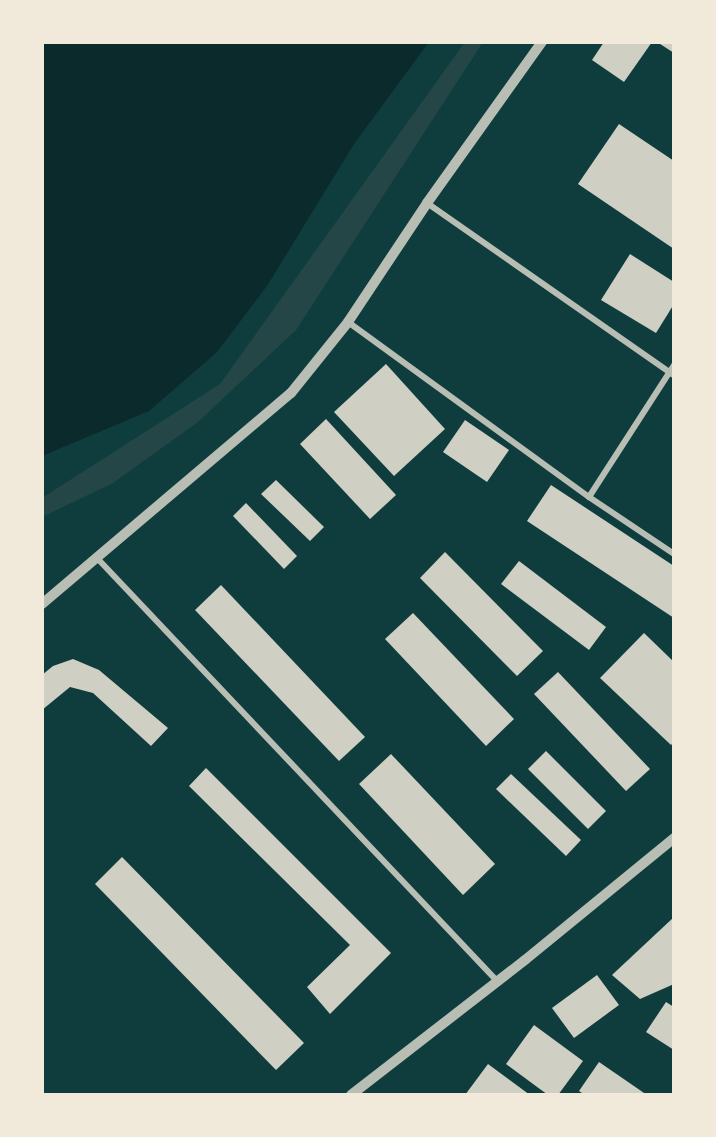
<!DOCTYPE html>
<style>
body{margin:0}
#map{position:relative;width:716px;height:1137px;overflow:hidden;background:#0f3d3e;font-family:Literata,serif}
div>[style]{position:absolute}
.green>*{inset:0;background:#244646}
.water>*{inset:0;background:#0a2a2b}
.building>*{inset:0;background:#cfcfc3}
.minor>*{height:6px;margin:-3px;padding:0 3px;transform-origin:3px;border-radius:3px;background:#b8beb3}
.tertiary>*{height:10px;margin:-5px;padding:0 5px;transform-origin:5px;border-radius:5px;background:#b8beb3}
span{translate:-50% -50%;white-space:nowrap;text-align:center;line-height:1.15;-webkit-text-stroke:4.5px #f1e9da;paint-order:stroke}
.frame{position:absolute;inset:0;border:44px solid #f1e9da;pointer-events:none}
</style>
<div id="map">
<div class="green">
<i style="clip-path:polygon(465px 42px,483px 42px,296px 330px,198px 422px,113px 483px,42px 517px,42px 498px,220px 384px)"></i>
</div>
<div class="water">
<i style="clip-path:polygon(42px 42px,429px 42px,354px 144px,267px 286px,217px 352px,149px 411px,42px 456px)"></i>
</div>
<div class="building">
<i style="clip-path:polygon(604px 42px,652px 42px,624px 82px,592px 60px)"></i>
<i style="clip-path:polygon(657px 42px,674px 42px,674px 53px)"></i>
<i style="clip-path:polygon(619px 124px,674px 161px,674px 249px,578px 184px)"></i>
<i style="clip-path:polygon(630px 254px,674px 282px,674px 304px,656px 333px,601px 300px)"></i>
<i style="clip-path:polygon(386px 364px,445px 429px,394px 476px,334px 412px)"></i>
<i style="clip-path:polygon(326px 419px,396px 495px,370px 519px,300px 444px)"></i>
<i style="clip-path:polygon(465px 420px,509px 450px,487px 482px,443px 452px)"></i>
<i style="clip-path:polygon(276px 480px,324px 527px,310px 541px,261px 494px)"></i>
<i style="clip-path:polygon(551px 485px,674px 566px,674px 618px,527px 521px)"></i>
<i style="clip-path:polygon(246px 503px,297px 556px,284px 569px,233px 516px)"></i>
<i style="clip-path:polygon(445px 552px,543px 651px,517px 676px,420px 578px)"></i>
<i style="clip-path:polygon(519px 561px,606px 627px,589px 650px,501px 584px)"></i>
<i style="clip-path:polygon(221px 585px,365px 737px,339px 761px,195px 610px)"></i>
<i style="clip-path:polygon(413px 613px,514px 719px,486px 746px,385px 639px)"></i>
<i style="clip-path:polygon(644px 633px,674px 662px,674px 742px,671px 745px,600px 678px)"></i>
<i style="clip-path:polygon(73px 659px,99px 670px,168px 728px,151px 746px,93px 693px,70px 687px,42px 710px,42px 675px,53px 666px)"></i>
<i style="clip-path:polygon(558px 672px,650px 769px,626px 791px,534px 694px)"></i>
<i style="clip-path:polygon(546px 751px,606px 811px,588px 829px,528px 769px)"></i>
<i style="clip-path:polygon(391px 754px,495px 864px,463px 895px,359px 784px)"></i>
<i style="clip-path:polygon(206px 768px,391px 953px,330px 1014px,307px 987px,350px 945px,189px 786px)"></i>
<i style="clip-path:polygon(511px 774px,581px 840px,566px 856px,496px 789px)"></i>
<i style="clip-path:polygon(122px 857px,304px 1043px,276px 1070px,95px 884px)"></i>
<i style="clip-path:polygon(674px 917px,674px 984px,640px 999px,612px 975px)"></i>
<i style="clip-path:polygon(597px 975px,619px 1005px,574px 1038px,552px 1008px)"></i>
<i style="clip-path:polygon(666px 1002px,674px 1007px,674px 1050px,646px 1032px)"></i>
<i style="clip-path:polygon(534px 1025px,583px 1061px,558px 1095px,548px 1095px,506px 1064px)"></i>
<i style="clip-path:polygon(599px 1062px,647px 1095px,585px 1095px,579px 1091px)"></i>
<i style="clip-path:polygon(488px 1064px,530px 1095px,465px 1095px)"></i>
</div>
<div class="minor">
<i style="left:427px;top:203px;width:301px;rotate:34.9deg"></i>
<i style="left:348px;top:322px;width:298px;rotate:36deg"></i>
<i style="left:589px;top:497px;width:102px;rotate:33.8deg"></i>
<i style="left:589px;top:497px;width:157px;rotate:-57.2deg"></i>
<i style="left:97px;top:558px;width:581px;rotate:46.6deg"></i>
</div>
<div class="tertiary">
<i style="left:42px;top:604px;width:326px;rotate:-40.3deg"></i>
<i style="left:291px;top:393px;width:91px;rotate:-51.2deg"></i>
<i style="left:348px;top:322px;width:143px;rotate:-56.4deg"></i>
<i style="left:427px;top:203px;width:198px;rotate:-54.5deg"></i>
<i style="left:351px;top:1095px;width:220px;rotate:-37.8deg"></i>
<i style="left:525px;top:960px;width:193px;rotate:-39.3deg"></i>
</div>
<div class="frame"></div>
</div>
